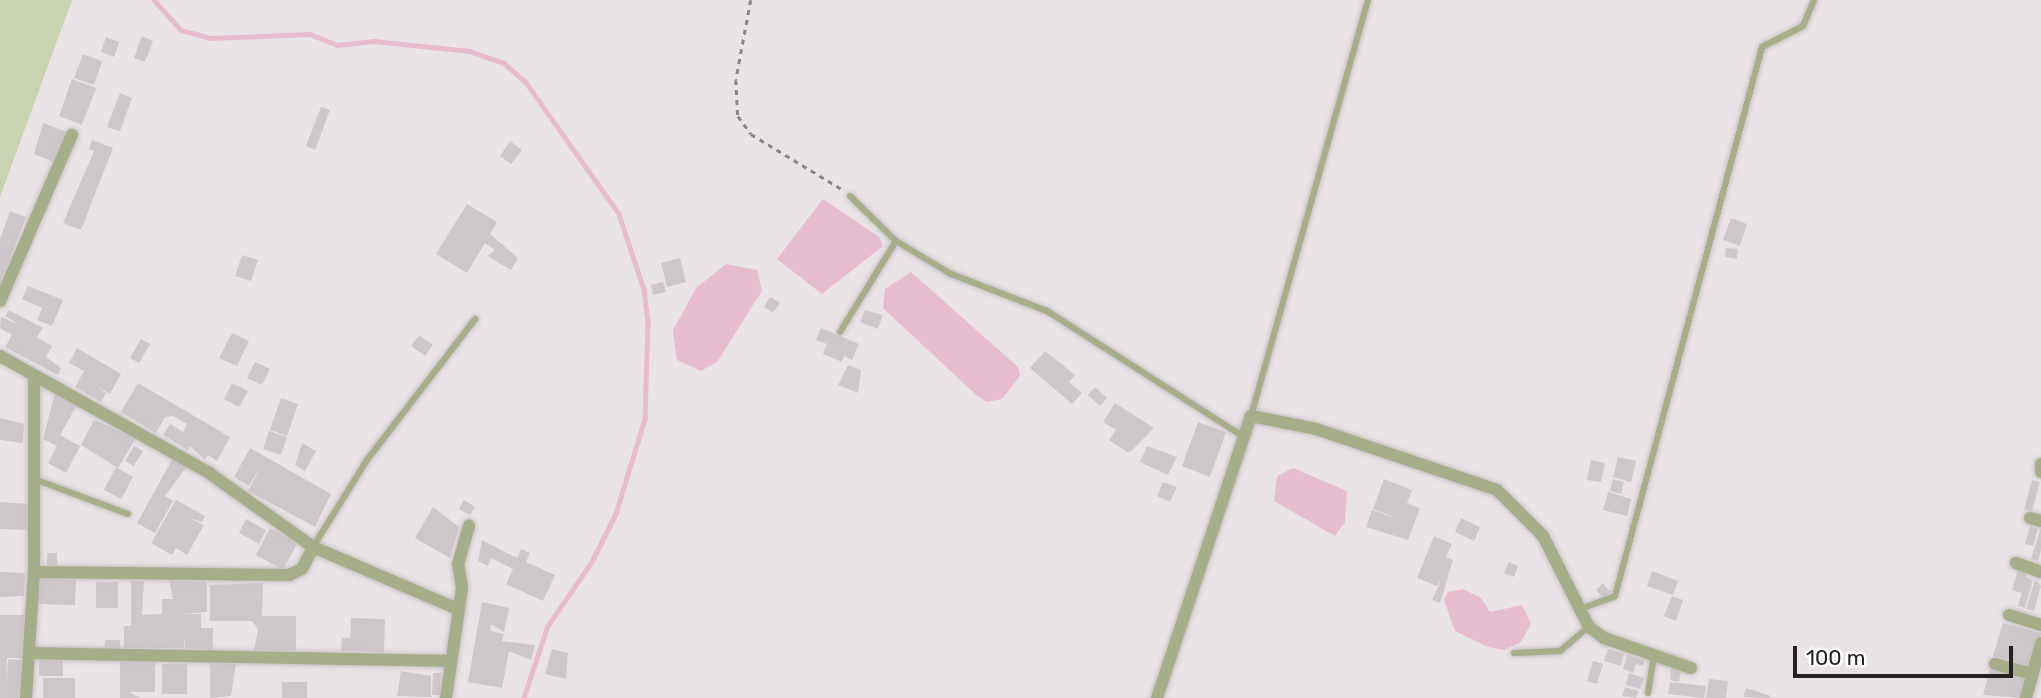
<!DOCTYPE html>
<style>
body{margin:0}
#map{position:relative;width:2041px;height:698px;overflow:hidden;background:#eae3e6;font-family:Rubik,sans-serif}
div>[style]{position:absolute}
.green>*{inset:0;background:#cad3af}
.water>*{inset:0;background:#e7bcce}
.stream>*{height:4.5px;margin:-2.25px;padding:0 2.25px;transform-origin:2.25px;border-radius:2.25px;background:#e7bcce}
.building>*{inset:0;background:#cec7ca}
.path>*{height:2.5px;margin-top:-1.25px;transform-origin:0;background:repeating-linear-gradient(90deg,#8b8789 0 5px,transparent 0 10px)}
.roads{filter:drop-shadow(0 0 2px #c6c0c3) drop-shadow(0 0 2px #c6c0c3)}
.service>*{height:6px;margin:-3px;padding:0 3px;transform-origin:3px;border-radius:3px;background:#a5ad89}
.minor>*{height:12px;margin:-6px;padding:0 6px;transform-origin:6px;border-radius:6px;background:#a5ad89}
span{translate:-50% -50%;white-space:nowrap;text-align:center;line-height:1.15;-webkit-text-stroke:5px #fff;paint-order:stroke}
.scale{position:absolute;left:1793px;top:646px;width:220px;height:32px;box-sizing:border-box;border:4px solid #232122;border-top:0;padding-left:9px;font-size:21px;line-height:24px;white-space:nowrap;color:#232122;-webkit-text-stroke:5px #fff;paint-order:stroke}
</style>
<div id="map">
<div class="green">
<i style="clip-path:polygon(0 0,72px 0,0 197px)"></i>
</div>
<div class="water">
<i style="clip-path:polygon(823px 199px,879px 237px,883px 246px,822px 294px,777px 259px)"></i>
<i style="clip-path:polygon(726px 264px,757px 270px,762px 291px,717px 362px,701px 371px,677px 360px,673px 330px,696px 288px)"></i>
<i style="clip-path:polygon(911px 272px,1018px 367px,1020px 376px,1002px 399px,987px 402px,975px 394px,883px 308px,885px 289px)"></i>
<i style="clip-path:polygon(1293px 468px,1347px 491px,1345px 522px,1335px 536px,1274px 501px,1277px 476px)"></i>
<i style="clip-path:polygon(1463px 589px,1481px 598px,1490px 612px,1522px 605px,1531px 624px,1521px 642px,1504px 650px,1488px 647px,1455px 631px,1444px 600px,1448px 592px)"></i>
</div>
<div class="stream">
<i style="left:154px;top:0;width:40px;rotate:48deg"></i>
<i style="left:181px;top:30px;width:30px;rotate:15deg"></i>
<i style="left:210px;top:38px;width:100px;rotate:-2.3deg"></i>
<i style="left:310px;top:34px;width:29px;rotate:22deg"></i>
<i style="left:337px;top:45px;width:37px;rotate:-6deg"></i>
<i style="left:374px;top:41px;width:96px;rotate:6deg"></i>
<i style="left:469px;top:51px;width:37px;rotate:19deg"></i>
<i style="left:504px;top:63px;width:28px;rotate:41deg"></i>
<i style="left:525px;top:81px;width:163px;rotate:54.7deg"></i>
<i style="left:619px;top:214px;width:79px;rotate:71.6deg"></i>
<i style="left:644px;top:289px;width:35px;rotate:83deg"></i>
<i style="left:648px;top:324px;width:95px;rotate:91.8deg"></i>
<i style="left:645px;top:419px;width:99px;rotate:107deg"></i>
<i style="left:616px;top:514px;width:54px;rotate:116.6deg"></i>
<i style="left:592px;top:562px;width:78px;rotate:124.5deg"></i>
<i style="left:548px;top:626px;width:76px;rotate:108.4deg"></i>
</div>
<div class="building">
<i style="clip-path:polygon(142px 36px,153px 41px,145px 62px,134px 58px)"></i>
<i style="clip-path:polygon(106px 37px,119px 42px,114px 57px,101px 52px)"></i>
<i style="clip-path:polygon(83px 54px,102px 61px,94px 85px,74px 78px)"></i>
<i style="clip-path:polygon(72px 79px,96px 88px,82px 125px,59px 116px)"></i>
<i style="clip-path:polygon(120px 93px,132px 98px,120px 131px,107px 127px)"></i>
<i style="clip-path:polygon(321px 107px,330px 110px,315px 150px,306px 146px)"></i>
<i style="clip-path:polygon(43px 123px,67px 132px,54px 162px,34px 154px)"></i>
<i style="clip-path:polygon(92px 140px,113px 148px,81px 230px,63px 223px,94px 151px,89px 149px)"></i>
<i style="clip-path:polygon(510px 141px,522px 150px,511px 164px,500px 156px)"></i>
<i style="clip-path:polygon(467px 204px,497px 222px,490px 234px,518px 258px,511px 270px,488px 256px,495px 250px,485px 243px,467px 273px,436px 254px)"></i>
<i style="clip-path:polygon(10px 211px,26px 217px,0 285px,0 239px)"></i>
<i style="clip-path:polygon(1731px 218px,1747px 224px,1740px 246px,1723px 240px)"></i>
<i style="clip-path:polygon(1726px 248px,1738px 249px,1737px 259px,1725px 257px)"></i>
<i style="clip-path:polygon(242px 255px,258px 260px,251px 281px,235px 276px)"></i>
<i style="clip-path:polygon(680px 258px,686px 282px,667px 287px,661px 263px)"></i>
<i style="clip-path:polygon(663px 282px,666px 292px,653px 295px,651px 285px)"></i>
<i style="clip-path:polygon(28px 286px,63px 300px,52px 326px,37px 320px,42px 308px,22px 299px)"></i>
<i style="clip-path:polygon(770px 297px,780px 303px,773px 313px,764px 307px)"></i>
<i style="clip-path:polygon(9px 310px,43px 328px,37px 337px,52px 346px,46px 357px,61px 368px,58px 375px,5px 347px,12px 335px,0 328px,1px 317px,18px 324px,5px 316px)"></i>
<i style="clip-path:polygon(865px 310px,883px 315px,878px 329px,860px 322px)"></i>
<i style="clip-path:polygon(821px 328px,859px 344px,852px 360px,844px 356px,842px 362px,823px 354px,827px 344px,816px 340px)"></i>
<i style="clip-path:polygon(232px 333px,249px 341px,237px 366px,219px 358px)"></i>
<i style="clip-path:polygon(419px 335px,433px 345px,425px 356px,411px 346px)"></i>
<i style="clip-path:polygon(141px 339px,150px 344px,139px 363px,130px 358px)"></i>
<i style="clip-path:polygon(77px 348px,121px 374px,110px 394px,97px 386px,106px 393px,101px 402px,75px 387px,84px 371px,69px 363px)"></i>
<i style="clip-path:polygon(1045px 351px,1075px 375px,1069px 382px,1082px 393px,1072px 404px,1030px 368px)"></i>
<i style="clip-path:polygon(255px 362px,270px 369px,262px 385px,247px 378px)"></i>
<i style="clip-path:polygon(848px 365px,861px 370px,858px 393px,838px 385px)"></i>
<i style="clip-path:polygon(138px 383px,230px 437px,217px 461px,208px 455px,205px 460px,190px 446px,188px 450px,163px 435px,170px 424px,183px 432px,187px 424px,173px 416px,165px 417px,156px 433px,121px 412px)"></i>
<i style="clip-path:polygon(232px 383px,248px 391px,239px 407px,224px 399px)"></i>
<i style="clip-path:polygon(1095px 387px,1107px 398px,1100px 406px,1088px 395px)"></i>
<i style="clip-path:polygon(55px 393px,77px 405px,60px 435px,80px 446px,66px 473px,48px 463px,57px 446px,43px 439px)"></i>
<i style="clip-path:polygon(281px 398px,298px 404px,287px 436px,270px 430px)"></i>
<i style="clip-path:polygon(1115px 403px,1154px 428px,1129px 453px,1109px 440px,1116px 430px,1103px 422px)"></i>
<i style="clip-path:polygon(0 418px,24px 424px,23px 443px,0 440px)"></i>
<i style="clip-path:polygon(94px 420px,136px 438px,118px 468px,81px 445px)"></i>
<i style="clip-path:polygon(1198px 422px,1226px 432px,1210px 477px,1182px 466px)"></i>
<i style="clip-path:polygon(269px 431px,287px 437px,281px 455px,263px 449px)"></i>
<i style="clip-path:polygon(302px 443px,316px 451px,305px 471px,295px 465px)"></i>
<i style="clip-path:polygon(134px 446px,143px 451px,134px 466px,125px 461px)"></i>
<i style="clip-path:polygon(1147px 446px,1177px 457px,1168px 475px,1140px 462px)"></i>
<i style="clip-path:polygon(250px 448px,331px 494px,315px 527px,248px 491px,261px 466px,249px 486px,234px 477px)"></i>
<i style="clip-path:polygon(1618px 457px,1636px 461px,1631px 482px,1613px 477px)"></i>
<i style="clip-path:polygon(173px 458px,187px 466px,165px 496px,173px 501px,155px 533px,137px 523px)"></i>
<i style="clip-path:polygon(1591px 460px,1605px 463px,1601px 482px,1587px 480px)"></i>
<i style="clip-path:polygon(116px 467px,133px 477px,121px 499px,104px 490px)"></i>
<i style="clip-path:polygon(1384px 479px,1412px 490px,1407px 503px,1420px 508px,1408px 540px,1366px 527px,1372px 510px,1401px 520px,1373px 509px)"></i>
<i style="clip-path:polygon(1613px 479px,1624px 482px,1621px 494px,1610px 491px)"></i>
<i style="clip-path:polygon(2032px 480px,2040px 482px,2032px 511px,2024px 509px)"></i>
<i style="clip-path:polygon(1163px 482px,1177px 487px,1170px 502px,1157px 496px)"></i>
<i style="clip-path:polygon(1608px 492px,1631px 499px,1627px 516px,1603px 510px)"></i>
<i style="clip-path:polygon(176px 500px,205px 516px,202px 522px,188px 517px,204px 525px,187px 555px,176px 548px,172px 555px,151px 543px)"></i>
<i style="clip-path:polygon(464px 500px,475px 507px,470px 515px,459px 509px)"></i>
<i style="clip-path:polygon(0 502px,29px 504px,28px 530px,0 529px)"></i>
<i style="clip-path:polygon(433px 507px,459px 527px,450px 558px,415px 538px)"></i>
<i style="clip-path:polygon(1461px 518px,1480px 527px,1474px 541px,1455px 532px)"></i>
<i style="clip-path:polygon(246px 519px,266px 530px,259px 544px,239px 533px)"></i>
<i style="clip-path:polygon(2030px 526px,2038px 529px,2033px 546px,2025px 544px)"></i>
<i style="clip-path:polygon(2041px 527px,2041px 550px,2038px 561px,2031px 559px)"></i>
<i style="clip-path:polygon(270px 528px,298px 542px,283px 570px,256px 555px)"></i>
<i style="clip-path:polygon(1434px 536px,1452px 544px,1446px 557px,1453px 560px,1440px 603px,1432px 600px,1442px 578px,1437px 586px,1417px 578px)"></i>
<i style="clip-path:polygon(482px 540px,517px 558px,521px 549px,530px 553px,526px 562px,555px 575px,543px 601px,506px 584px,513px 569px,491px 558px,488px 566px,478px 561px)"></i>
<i style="clip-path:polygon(47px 553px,57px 553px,57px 565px,47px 565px)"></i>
<i style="clip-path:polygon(1509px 562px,1518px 566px,1514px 577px,1504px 573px)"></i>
<i style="clip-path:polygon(2019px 566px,2028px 569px,2026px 577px,2033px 580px,2025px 608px,2018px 606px,2022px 593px,2012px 590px)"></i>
<i style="clip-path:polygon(1652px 571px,1678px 581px,1673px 595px,1647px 586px)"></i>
<i style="clip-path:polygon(0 572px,25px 573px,24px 596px,0 597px)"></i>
<i style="clip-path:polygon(38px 578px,76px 580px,75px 605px,37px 604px)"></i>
<i style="clip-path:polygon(169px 580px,207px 582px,207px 612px,184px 614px,201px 614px,201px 628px,213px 628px,213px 650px,185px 648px,185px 639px,184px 648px,124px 648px,124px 626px,131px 626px,131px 581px,144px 581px,142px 615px,162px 614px,162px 599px,173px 599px)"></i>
<i style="clip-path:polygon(2035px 580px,2041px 586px,2034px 611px,2026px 609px)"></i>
<i style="clip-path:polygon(96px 582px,118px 582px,118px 608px,96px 608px)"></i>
<i style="clip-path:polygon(263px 583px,262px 616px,296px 616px,296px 651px,254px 650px,258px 629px,252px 621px,210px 621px,210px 585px)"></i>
<i style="clip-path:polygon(1603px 583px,1611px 593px,1604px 599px,1596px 590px)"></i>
<i style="clip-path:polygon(1672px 596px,1683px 600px,1676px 621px,1664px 616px)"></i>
<i style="clip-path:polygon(482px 602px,509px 608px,504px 632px,491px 624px,490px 631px,504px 634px,502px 641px,535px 645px,531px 660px,509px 651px,502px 688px,468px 682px)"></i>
<i style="clip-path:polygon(0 615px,24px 615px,23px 658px,7px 658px,6px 685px,8px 659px,21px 660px,20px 698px,0 698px)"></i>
<i style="clip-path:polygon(351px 618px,385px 619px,384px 652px,341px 651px,342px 638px,350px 638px)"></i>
<i style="clip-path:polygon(2003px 623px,2041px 633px,2032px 667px,1993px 656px)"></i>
<i style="clip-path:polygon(105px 640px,120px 640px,120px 652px,104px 652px)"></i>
<i style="clip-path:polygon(552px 649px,568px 653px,566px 679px,545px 674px)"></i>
<i style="clip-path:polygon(1608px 649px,1624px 654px,1621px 666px,1604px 661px)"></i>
<i style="clip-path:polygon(1627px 655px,1645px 660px,1643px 666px,1636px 664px,1633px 673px,1623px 669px)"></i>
<i style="clip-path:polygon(120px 658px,155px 662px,155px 692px,130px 692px,140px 698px,120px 698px)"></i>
<i style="clip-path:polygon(39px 659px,63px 659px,63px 676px,39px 676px)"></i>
<i style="clip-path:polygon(1593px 661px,1603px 664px,1597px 684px,1587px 681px)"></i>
<i style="clip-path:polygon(210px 663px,236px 664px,231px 696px,210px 698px)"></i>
<i style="clip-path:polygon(162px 664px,187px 664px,187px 694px,162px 694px)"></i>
<i style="clip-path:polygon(1671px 668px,1681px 670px,1679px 682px,1670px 680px)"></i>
<i style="clip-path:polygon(1990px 669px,2027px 679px,2022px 698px,1983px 695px)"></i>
<i style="clip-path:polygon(401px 671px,431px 676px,431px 697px,397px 696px)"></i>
<i style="clip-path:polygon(433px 673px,441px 673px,440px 695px,432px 695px)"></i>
<i style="clip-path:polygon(1629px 673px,1644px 678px,1640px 689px,1626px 685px)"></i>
<i style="clip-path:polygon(43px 678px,75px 678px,75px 698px,43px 698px)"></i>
<i style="clip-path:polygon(1709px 679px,1728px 681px,1726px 698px,1706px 698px)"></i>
<i style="clip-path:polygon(282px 682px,307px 682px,307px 698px,282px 698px)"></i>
<i style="clip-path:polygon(1670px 682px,1706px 686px,1704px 698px,1668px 694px)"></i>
<i style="clip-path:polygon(1625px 687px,1638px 691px,1636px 698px,1622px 696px)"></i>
<i style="clip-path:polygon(1746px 688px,1771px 696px,1770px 698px,1743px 697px)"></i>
</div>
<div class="path">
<i style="left:751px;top:0;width:81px;rotate:100.6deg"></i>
<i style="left:736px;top:80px;width:36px;rotate:87deg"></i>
<i style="left:738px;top:116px;width:22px;rotate:54deg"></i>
<i style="left:751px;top:134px;width:108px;rotate:31.3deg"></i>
</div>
<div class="roads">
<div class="service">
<i style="left:850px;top:196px;width:64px;rotate:44.4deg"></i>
<i style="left:896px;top:241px;width:64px;rotate:31deg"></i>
<i style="left:951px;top:274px;width:103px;rotate:21.1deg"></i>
<i style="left:1047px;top:311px;width:234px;rotate:32.6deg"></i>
<i style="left:840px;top:332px;width:107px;rotate:-58.4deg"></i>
<i style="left:1251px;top:416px;width:432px;rotate:-74.3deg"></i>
<i style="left:34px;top:479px;width:100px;rotate:20.4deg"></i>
<i style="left:313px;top:547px;width:102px;rotate:-58.2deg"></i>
<i style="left:367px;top:460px;width:178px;rotate:-52.5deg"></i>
<i style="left:1580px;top:609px;width:37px;rotate:-20deg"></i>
<i style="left:1615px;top:596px;width:568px;rotate:-75.01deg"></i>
<i style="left:1762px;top:47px;width:46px;rotate:-27.1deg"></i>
<i style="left:1803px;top:26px;width:28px;rotate:-67deg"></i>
<i style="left:1514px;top:653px;width:46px;rotate:-2.5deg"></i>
<i style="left:1560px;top:651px;width:38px;rotate:-40deg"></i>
<i style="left:1648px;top:693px;width:37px;rotate:-81deg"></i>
</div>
<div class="minor">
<i style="left:0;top:301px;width:181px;rotate:-66.6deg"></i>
<i style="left:0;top:356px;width:240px;rotate:29.2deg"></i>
<i style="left:209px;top:473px;width:128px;rotate:35.4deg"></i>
<i style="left:313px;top:547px;width:155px;rotate:23.2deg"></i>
<i style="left:2041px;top:464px;width:8px;rotate:90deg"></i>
<i style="left:2030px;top:518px;width:11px;rotate:15deg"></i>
<i style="left:2016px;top:563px;width:27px;rotate:20deg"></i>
<i style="left:34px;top:572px;width:255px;rotate:0.7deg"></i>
<i style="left:289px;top:575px;width:14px;rotate:-25deg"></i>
<i style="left:302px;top:569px;width:25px;rotate:-63deg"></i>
<i style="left:2009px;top:615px;width:34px;rotate:17deg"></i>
<i style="left:31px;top:653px;width:417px;rotate:1.1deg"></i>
<i style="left:1995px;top:664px;width:39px;rotate:15deg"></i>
<i style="left:26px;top:698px;width:126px;rotate:-86.4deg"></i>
<i style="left:34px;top:572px;width:196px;rotate:-90deg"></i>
<i style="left:446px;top:698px;width:111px;rotate:-81.7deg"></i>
<i style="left:462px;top:588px;width:24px;rotate:-99deg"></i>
<i style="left:458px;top:564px;width:40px;rotate:-74deg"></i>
<i style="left:1157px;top:698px;width:297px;rotate:-71.6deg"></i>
<i style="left:1251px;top:416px;width:66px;rotate:11.3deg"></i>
<i style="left:1316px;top:429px;width:191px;rotate:18.6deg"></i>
<i style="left:1497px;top:490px;width:65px;rotate:45deg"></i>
<i style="left:1543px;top:536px;width:102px;rotate:63.2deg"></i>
<i style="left:1589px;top:627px;width:19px;rotate:36deg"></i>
<i style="left:1604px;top:638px;width:92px;rotate:19deg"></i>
<i style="left:2026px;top:698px;width:57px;rotate:-74.7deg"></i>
</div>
</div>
<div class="scale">100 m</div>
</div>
